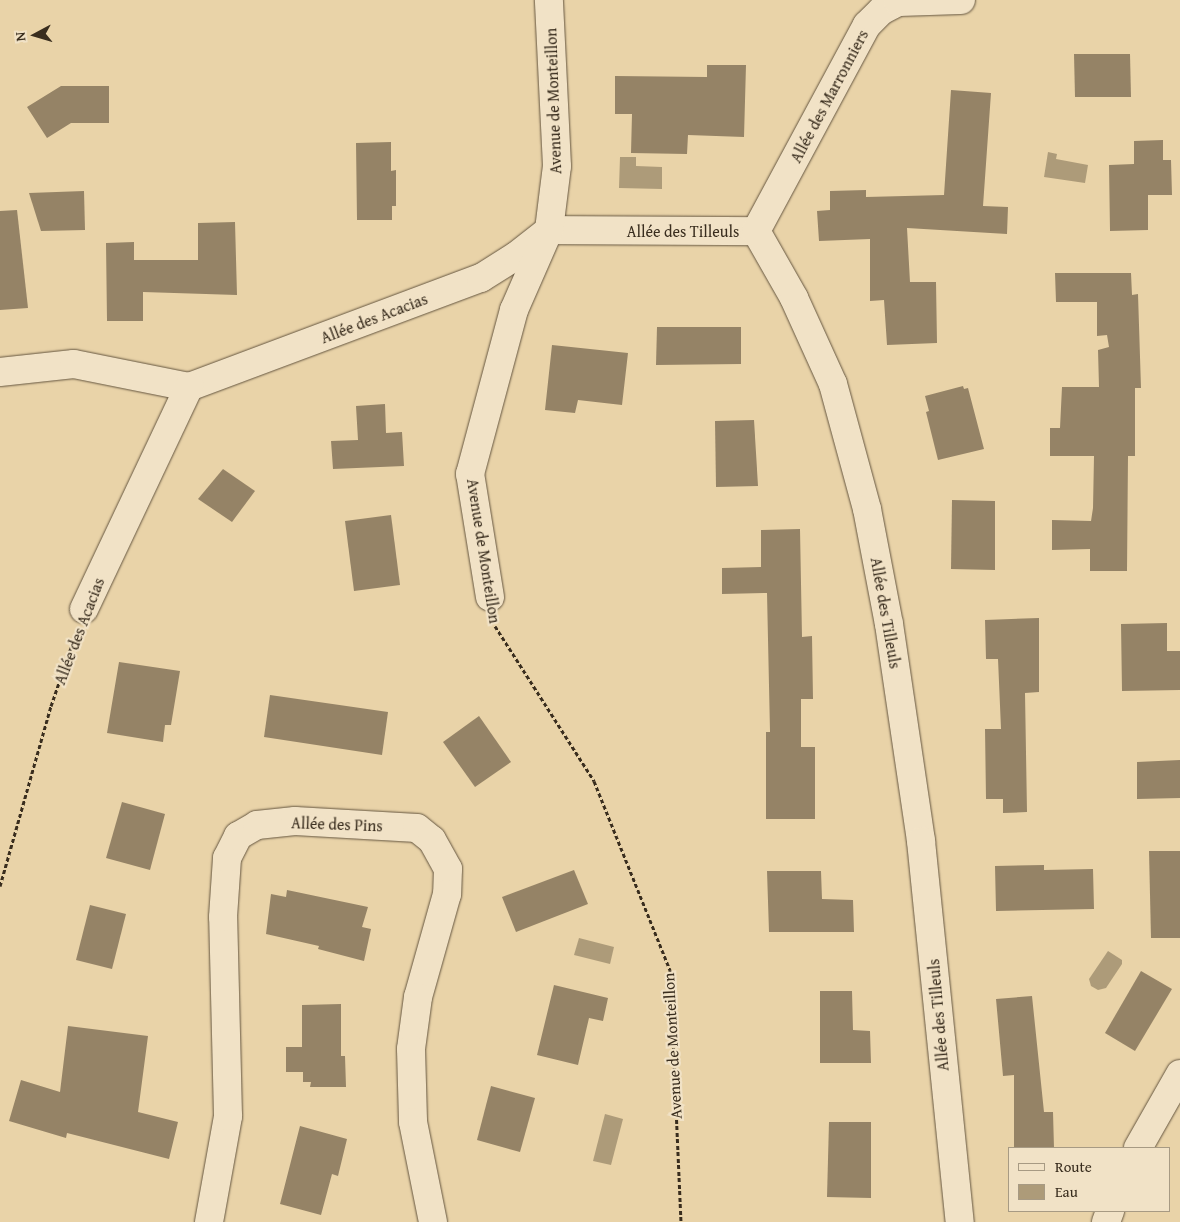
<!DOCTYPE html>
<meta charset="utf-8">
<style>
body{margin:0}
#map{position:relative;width:1180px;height:1222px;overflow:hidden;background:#e9d3a8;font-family:"Gentium Book Plus",serif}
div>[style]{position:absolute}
.water>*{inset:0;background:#ad9b79}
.building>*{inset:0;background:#958366}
.path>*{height:3px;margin-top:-1.5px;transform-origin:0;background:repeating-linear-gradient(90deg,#392d1e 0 4px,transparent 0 6.5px)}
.roads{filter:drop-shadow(0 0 1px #655640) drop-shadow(0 0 1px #655640)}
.minor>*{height:28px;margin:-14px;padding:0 14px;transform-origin:14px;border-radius:14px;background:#f1e2c6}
span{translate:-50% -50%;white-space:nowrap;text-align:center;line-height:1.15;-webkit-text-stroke:4.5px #f1e2c6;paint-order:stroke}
.street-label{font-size:16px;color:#392d1e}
.legend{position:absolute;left:1008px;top:1147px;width:162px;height:65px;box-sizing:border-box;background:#f1e2c6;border:1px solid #a79a83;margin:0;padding:6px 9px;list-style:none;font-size:15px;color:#392d1e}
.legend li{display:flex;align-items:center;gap:10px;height:25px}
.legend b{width:25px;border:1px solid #a79a83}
.north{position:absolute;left:10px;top:10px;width:50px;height:50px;-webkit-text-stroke:4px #f1e2c6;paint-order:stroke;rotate:264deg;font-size:14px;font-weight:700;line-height:20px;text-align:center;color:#392d1e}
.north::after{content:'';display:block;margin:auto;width:18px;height:22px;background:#392d1e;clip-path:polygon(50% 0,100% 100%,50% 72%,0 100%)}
</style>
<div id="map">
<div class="water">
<i style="clip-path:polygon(1048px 152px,1057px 154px,1056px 159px,1088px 165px,1085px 183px,1044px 177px)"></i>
<i style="clip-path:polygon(620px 157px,636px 157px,636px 166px,662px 167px,662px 189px,619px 188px)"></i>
<i style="clip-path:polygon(579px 938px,614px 947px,610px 964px,574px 955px)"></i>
<i style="clip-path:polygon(1108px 951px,1122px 960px,1122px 964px,1106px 988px,1098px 990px,1091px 986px,1089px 979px)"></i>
<i style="clip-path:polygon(605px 1114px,623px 1119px,611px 1165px,593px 1161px)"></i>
</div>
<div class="building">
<i style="clip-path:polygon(1074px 54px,1130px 54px,1131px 97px,1075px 97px)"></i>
<i style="clip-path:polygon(707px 65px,746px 65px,744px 137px,688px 135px,687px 154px,631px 153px,632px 114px,615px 114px,615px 76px,707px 77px)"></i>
<i style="clip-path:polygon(61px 86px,109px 86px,109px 123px,71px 123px,47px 138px,27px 107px)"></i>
<i style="clip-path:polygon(951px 90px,991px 93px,983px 206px,1008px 207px,1007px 234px,907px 228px,910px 282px,936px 282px,937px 343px,887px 345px,884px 300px,870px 301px,870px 239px,819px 241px,817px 211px,830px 210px,830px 191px,866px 190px,866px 197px,944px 195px)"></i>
<i style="clip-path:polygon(1163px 140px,1163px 160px,1171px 160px,1172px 195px,1148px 195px,1148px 230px,1110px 231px,1109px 165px,1134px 164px,1134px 141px)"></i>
<i style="clip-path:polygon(391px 142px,391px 171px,396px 170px,396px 206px,392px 206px,392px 220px,357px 220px,356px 143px)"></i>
<i style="clip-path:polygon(84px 191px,85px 230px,41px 231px,29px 193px)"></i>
<i style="clip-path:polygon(17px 210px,28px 308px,0 310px,0 211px)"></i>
<i style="clip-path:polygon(235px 222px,237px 295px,143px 292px,143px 321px,107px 321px,106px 243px,134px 242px,134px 260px,198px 260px,198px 223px)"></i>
<i style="clip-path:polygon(1055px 273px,1131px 273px,1132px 295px,1138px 294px,1141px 388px,1135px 388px,1135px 456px,1128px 456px,1127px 571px,1090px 571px,1090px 549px,1052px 550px,1052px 520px,1091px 521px,1093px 508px,1094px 456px,1050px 456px,1050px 428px,1060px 428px,1062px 387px,1099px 387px,1098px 350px,1109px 347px,1107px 335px,1097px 336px,1097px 302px,1056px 302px)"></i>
<i style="clip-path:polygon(657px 327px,741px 327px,741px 364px,656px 365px)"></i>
<i style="clip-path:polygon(552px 345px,628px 353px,622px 405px,578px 400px,575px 413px,545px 410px)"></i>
<i style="clip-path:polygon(963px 386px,964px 389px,968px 388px,984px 449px,938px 460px,926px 412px,929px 411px,925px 396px)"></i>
<i style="clip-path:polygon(385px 404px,386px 433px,402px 432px,404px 466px,333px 469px,331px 441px,358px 440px,356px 406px)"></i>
<i style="clip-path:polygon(754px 420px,758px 486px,716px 487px,715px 421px)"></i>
<i style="clip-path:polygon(223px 469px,255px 491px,232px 522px,198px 499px)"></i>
<i style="clip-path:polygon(952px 500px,995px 501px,995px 570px,951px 569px)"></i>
<i style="clip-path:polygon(391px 515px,400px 585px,354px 591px,345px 521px)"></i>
<i style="clip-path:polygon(800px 529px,802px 637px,812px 636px,813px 699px,801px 699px,801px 747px,815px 747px,815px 819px,766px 819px,766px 732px,770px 732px,767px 593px,722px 594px,722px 568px,761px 567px,761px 530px)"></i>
<i style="clip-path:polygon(1039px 618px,1039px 692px,1025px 693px,1027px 812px,1003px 813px,1003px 799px,986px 799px,985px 729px,1001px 729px,998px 659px,986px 659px,985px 620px)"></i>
<i style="clip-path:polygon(1167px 623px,1167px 651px,1180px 651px,1180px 690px,1122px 691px,1121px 624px)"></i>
<i style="clip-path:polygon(119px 662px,180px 671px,171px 725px,165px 725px,163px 742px,107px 733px)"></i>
<i style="clip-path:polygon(270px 695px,388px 712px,382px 755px,264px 737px)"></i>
<i style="clip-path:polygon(479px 716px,511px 762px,475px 787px,443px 742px)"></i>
<i style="clip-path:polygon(1180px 760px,1180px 798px,1137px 799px,1137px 762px)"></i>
<i style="clip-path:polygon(122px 802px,165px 814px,150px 870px,106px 858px)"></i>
<i style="clip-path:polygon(1149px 851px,1180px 851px,1180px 938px,1151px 938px)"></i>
<i style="clip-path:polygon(1044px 865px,1044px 870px,1093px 869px,1094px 909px,996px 911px,995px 866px)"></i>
<i style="clip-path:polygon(574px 870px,588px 904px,516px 932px,502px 897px)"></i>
<i style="clip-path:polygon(767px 871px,821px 871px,822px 899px,853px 900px,854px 932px,769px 932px)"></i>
<i style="clip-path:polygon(287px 890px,368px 907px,362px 927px,371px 929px,364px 961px,318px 949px,319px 946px,266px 934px,271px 894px,286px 897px)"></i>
<i style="clip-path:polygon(90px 905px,126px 914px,112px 969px,76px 960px)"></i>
<i style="clip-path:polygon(1141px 971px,1172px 989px,1135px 1051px,1105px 1033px)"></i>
<i style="clip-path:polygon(554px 985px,608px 998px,603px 1021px,589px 1018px,578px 1065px,537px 1055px)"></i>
<i style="clip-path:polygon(820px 991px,852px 991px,853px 1030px,870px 1031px,871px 1063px,820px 1063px)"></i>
<i style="clip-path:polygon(1032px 996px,1044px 1112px,1053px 1112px,1054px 1148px,1014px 1148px,1014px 1075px,1003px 1076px,996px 999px)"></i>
<i style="clip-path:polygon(341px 1004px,341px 1056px,345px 1056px,346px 1087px,310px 1087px,311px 1082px,303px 1082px,303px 1072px,286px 1072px,286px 1047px,302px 1047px,302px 1005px)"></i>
<i style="clip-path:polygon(68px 1026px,148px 1036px,138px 1112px,178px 1122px,169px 1159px,67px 1133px,66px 1138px,9px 1121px,21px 1080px,60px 1092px)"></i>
<i style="clip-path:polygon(491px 1086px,535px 1098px,520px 1152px,477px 1140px)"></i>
<i style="clip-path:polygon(829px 1122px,871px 1122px,871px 1198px,827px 1197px)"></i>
<i style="clip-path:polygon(300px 1126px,347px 1139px,338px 1176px,332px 1174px,321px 1215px,280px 1204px)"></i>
</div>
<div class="path">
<i style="left:495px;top:626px;width:184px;rotate:57.4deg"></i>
<i style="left:594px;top:781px;width:204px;rotate:68.1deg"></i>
<i style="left:670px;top:970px;width:252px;rotate:87.5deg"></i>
<i style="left:0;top:886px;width:187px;rotate:-74.2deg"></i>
<i style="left:51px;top:706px;width:74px;rotate:-71.1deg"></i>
</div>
<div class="roads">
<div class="minor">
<i style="left:549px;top:230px;width:207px;rotate:0.3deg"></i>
<i style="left:756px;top:231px;width:77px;rotate:60.4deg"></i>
<i style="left:794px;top:298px;width:94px;rotate:65.6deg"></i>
<i style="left:833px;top:384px;width:130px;rotate:74.8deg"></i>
<i style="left:867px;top:509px;width:117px;rotate:79.2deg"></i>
<i style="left:889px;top:624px;width:219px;rotate:81.6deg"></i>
<i style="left:921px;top:841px;width:383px;rotate:84.2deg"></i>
<i style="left:756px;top:231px;width:234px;rotate:-61.7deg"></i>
<i style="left:867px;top:25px;width:20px;rotate:-45deg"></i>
<i style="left:881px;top:11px;width:19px;rotate:-28deg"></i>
<i style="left:898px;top:2px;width:63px;rotate:-1.8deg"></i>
<i style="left:0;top:372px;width:74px;rotate:-6.2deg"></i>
<i style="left:74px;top:364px;width:117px;rotate:11.3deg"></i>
<i style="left:189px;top:387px;width:312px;rotate:-20.5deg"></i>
<i style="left:481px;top:278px;width:41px;rotate:-32.2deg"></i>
<i style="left:516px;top:256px;width:36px;rotate:-38deg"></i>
<i style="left:490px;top:597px;width:125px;rotate:-99.2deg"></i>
<i style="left:470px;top:474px;width:170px;rotate:-75deg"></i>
<i style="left:514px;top:310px;width:87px;rotate:-66.4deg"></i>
<i style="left:549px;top:230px;width:64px;rotate:-82.9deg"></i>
<i style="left:557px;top:166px;width:166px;rotate:-92.8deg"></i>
<i style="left:84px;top:609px;width:246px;rotate:-64.7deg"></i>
<i style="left:1138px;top:1148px;width:85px;rotate:-60.4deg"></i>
<i style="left:209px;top:1222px;width:108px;rotate:-79.8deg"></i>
<i style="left:228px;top:1116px;width:199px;rotate:-91.4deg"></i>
<i style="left:223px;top:917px;width:59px;rotate:-86.1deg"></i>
<i style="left:227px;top:858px;width:25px;rotate:-63deg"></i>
<i style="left:238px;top:836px;width:22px;rotate:-30deg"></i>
<i style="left:257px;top:825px;width:38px;rotate:-6deg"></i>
<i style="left:295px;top:821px;width:122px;rotate:3.3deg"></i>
<i style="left:417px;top:828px;width:19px;rotate:39deg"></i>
<i style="left:432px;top:840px;width:33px;rotate:61deg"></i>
<i style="left:448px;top:869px;width:25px;rotate:92deg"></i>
<i style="left:447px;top:894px;width:107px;rotate:105.7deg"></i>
<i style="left:418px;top:997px;width:52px;rotate:97.7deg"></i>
<i style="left:411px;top:1049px;width:73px;rotate:88.4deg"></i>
<i style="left:413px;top:1122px;width:102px;rotate:78.7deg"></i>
<i style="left:1106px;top:1222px;width:12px;rotate:-70deg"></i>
</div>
</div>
<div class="street-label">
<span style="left:829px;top:96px;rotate:-62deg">Allée des Marronniers</span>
<span style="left:553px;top:101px;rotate:-92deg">Avenue de Monteillon</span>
<span style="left:683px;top:231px">Allée des Tilleuls</span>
<span style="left:374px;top:318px;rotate:-21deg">Allée des Acacias</span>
<span style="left:484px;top:551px;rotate:81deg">Avenue de Monteillon</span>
<span style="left:886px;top:613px;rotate:80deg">Allée des Tilleuls</span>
<span style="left:79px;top:631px;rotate:-69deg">Allée des Acacias</span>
<span style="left:337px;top:824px;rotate:2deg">Allée des Pins</span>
<span style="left:938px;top:1015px;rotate:-95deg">Allée des Tilleuls</span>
<span style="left:672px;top:1046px;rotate:-93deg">Avenue de Monteillon</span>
</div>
<ul class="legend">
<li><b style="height:6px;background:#f1e2c6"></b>Route</li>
<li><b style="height:14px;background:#ad9b79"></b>Eau</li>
</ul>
<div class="north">N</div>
</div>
